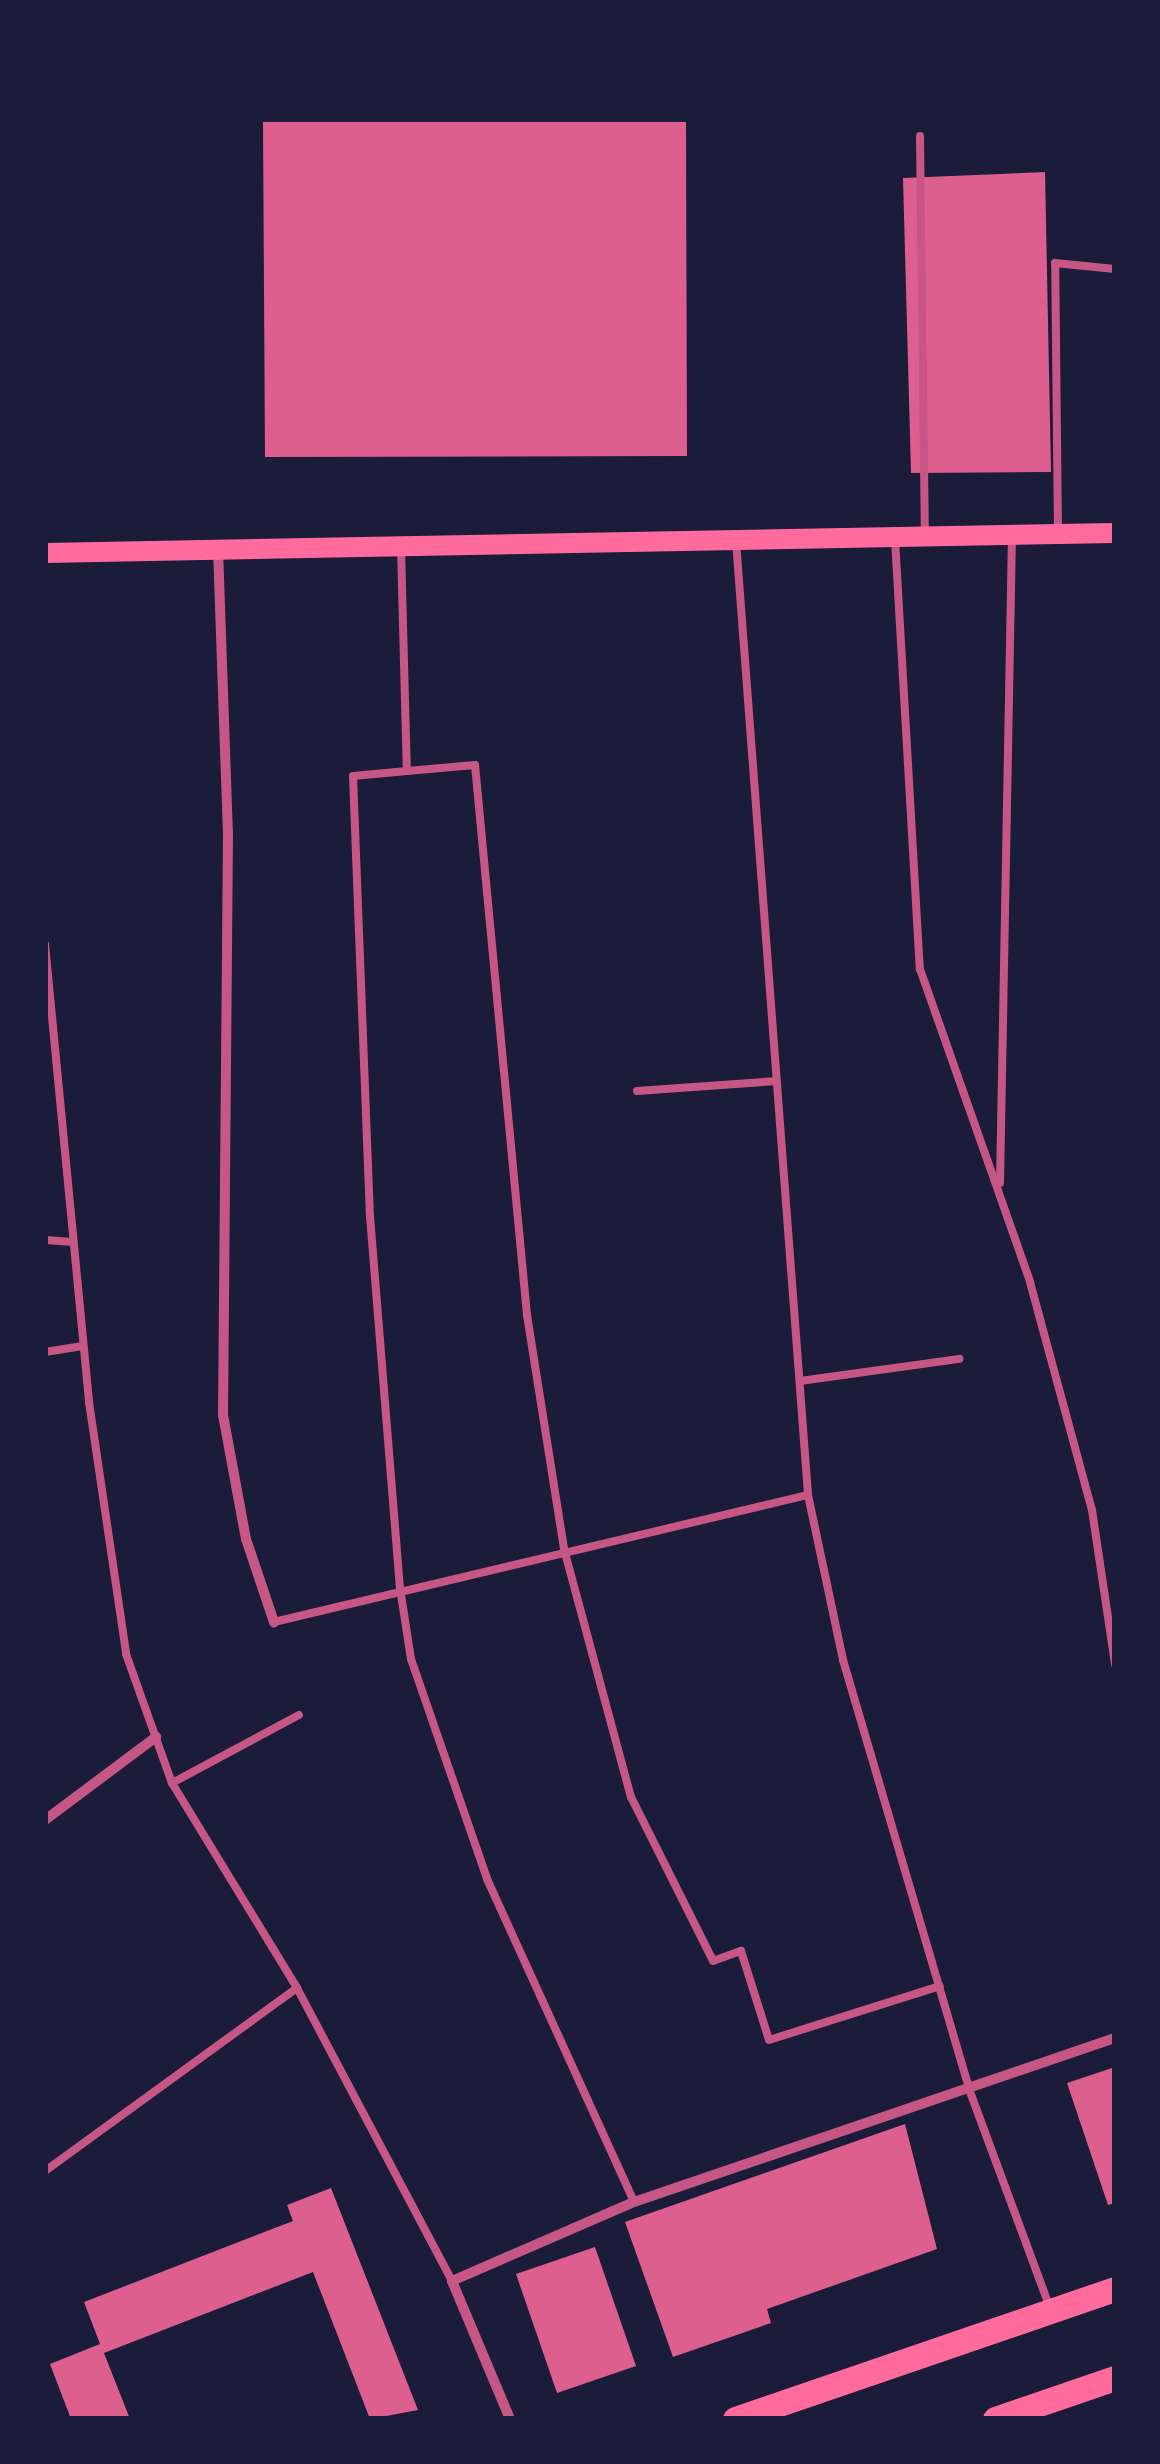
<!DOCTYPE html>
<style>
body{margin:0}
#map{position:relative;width:1160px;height:2464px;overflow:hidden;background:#1b1b3a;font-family:"Space Grotesk",sans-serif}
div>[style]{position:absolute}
.building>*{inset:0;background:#dd5f8e}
.service>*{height:8px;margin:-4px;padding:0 4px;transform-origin:4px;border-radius:4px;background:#c65784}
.minor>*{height:10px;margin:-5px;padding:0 5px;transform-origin:5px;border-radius:5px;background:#c65784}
.secondary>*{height:20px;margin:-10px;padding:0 10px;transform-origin:10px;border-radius:10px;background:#ff6b9d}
.primary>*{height:25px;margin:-12.5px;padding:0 12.5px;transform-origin:12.5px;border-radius:12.5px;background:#ff6b9d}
span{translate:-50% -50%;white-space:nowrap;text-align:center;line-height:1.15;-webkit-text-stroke:8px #1b1b3a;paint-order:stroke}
.frame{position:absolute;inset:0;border:48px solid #1b1b3a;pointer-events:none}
</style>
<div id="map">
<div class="building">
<i style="clip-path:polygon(263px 122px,686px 122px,687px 456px,265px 457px)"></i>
<i style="clip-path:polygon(1045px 172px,1051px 472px,911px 473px,903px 178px)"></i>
<i style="clip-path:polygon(1115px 2067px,1115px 2203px,1108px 2205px,1067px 2083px)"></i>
<i style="clip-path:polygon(905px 2124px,937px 2249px,767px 2309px,771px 2323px,673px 2357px,625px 2222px)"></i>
<i style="clip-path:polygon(331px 2188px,418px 2410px,370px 2419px,313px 2272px,104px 2353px,130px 2419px,71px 2419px,50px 2364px,100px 2344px,84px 2302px,293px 2221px,287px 2205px)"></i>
<i style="clip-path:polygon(595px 2247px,636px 2366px,557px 2393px,516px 2274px)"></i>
</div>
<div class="service">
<i style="left:920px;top:136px;width:398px;rotate:89.3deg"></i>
<i style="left:1058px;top:533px;width:270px;rotate:-90.6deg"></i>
<i style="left:1055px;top:263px;width:60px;rotate:5.7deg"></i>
<i style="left:895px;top:539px;width:431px;rotate:86.7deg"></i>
<i style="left:920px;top:969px;width:332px;rotate:70.6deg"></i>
<i style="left:1030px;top:1282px;width:236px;rotate:74.8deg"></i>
<i style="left:1092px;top:1510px;width:156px;rotate:81.5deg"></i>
<i style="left:736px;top:541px;width:957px;rotate:85.68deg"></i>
<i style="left:808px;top:1495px;width:169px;rotate:78deg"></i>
<i style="left:843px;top:1660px;width:447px;rotate:73.6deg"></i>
<i style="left:969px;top:2089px;width:233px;rotate:69.7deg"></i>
<i style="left:401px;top:548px;width:223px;rotate:88.5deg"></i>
<i style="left:407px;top:771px;width:54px;rotate:174.7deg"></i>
<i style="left:353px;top:776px;width:440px;rotate:87.8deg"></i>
<i style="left:370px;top:1216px;width:373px;rotate:85.4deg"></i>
<i style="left:400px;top:1588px;width:72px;rotate:81.2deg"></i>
<i style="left:411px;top:1659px;width:233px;rotate:70.9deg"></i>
<i style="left:487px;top:1879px;width:355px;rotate:65.5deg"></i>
<i style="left:407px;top:771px;width:68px;rotate:-5deg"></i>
<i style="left:475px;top:765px;width:552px;rotate:84.6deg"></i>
<i style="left:527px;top:1315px;width:237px;rotate:81deg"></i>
<i style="left:564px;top:1549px;width:257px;rotate:74.9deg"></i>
<i style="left:631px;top:1797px;width:183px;rotate:63.4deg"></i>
<i style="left:713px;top:1961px;width:30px;rotate:-20deg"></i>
<i style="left:741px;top:1951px;width:93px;rotate:72.5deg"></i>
<i style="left:769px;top:2040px;width:179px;rotate:-17.5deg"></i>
<i style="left:45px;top:944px;width:460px;rotate:84.5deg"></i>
<i style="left:89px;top:1402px;width:255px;rotate:81.6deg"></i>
<i style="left:126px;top:1654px;width:137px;rotate:70.4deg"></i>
<i style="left:172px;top:1783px;width:240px;rotate:58.6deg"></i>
<i style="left:297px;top:1988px;width:331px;rotate:62.1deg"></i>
<i style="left:637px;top:1091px;width:140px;rotate:-4.1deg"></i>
<i style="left:1000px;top:1183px;width:646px;rotate:-88.94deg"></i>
<i style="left:45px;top:1240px;width:28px;rotate:4deg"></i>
<i style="left:45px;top:1352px;width:38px;rotate:-9deg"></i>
<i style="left:800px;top:1381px;width:161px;rotate:-7.9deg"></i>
<i style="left:274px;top:1622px;width:549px;rotate:-13.38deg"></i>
<i style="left:172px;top:1783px;width:144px;rotate:-28.2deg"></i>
<i style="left:45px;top:2171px;width:311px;rotate:-36deg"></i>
</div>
<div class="minor">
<i style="left:218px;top:549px;width:283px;rotate:88deg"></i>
<i style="left:228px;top:832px;width:583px;rotate:90.49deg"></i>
<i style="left:223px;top:1415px;width:126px;rotate:79.5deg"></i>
<i style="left:246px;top:1539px;width:88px;rotate:71.4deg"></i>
<i style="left:45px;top:1820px;width:139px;rotate:-36.8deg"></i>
<i style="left:510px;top:2419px;width:150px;rotate:-112.8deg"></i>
<i style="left:452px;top:2281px;width:198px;rotate:-23.5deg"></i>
<i style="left:634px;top:2202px;width:508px;rotate:-18.83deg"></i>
</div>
<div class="secondary">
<i style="left:45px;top:553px;width:1070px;rotate:-1.07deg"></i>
</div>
<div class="primary">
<i style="left:735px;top:2419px;width:402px;rotate:-18.9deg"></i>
<i style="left:995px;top:2419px;width:127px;rotate:-18.9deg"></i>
</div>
<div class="frame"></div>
</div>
